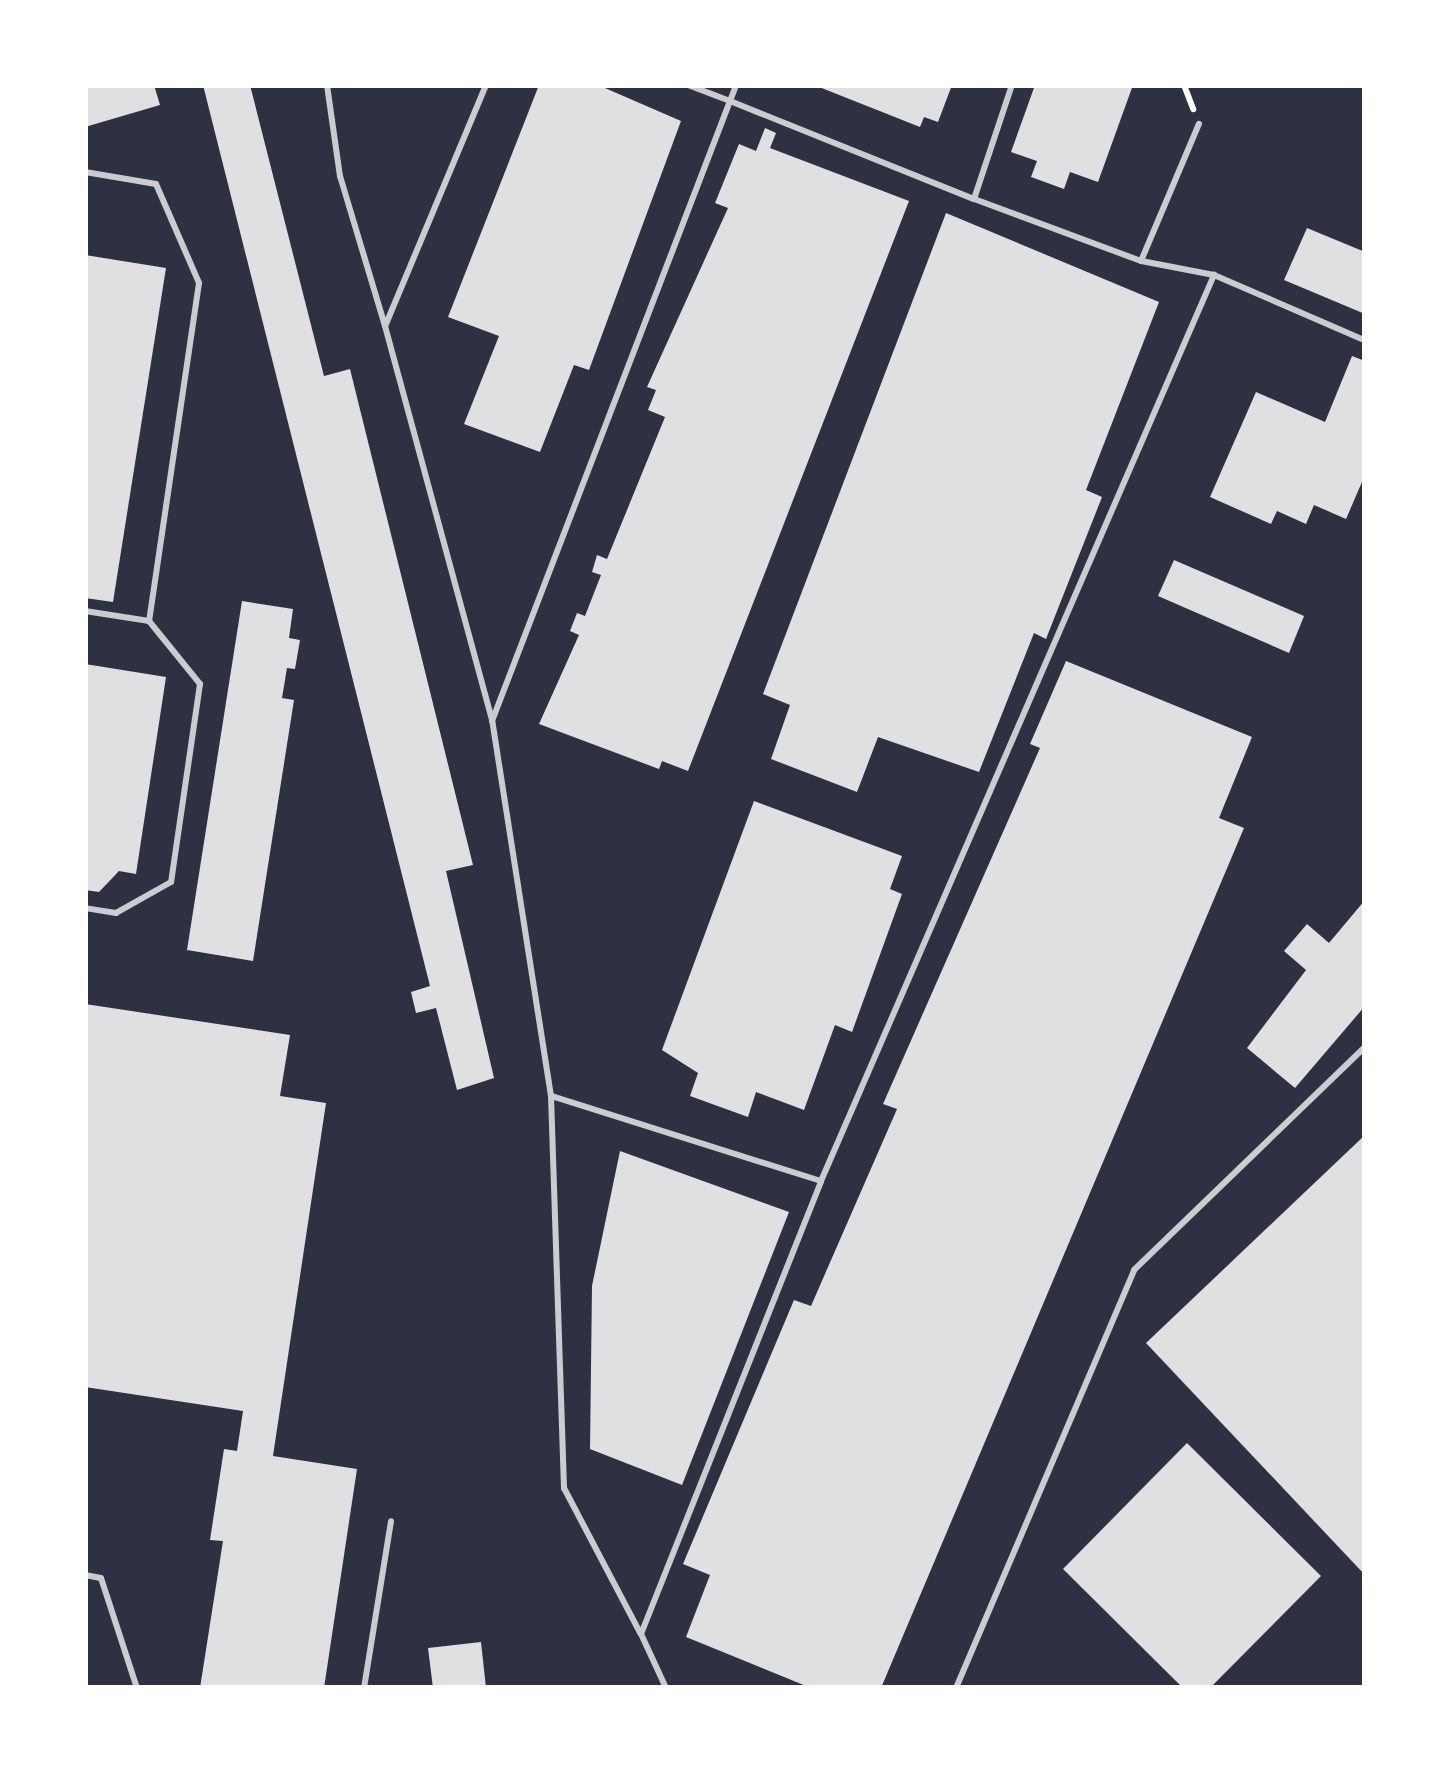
<!DOCTYPE html>
<style>
body{margin:0}
#map{position:relative;width:1450px;height:1773px;overflow:hidden;background:#2d3142;font-family:"Noto Sans",sans-serif}
div>[style]{position:absolute}
.building>*{inset:0;background:#e0e0e3}
.path>*{height:6px;margin:-3px;padding:0 3px;transform-origin:3px;border-radius:3px;background:#fff}
.service>*{height:6px;margin:-3px;padding:0 3px;transform-origin:3px;border-radius:3px;background:#caccd0}
span{translate:-50% -50%;white-space:nowrap;text-align:center;line-height:1.15;-webkit-text-stroke:8px #fff;paint-order:stroke}
.frame{position:absolute;inset:0;border:88px solid #fff;pointer-events:none}
</style>
<div id="map">
<div class="building">
<i style="clip-path:polygon(85px 85px,154px 85px,160px 105px,85px 127px)"></i>
<i style="clip-path:polygon(203px 85px,250px 85px,324px 376px,350px 369px,473px 865px,446px 871px,494px 1078px,457px 1090px,436px 1008px,416px 1013px,411px 992px,430px 986px)"></i>
<i style="clip-path:polygon(539px 85px,598px 85px,681px 121px,589px 370px,574px 365px,540px 452px,464px 424px,499px 336px,448px 317px)"></i>
<i style="clip-path:polygon(814px 85px,952px 85px,938px 122px,924px 117px,920px 127px)"></i>
<i style="clip-path:polygon(1035px 85px,1133px 85px,1098px 182px,1070px 172px,1064px 189px,1031px 177px,1037px 161px,1011px 152px)"></i>
<i style="clip-path:polygon(765px 128px,776px 133px,770px 148px,909px 201px,688px 771px,662px 761px,659px 769px,539px 724px,579px 635px,570px 631px,577px 613px,585px 616px,601px 575px,592px 572px,597px 555px,607px 559px,665px 417px,648px 410px,656px 390px,647px 387px,728px 208px,715px 203px,739px 144px,756px 151px)"></i>
<i style="clip-path:polygon(946px 213px,1159px 302px,1086px 490px,1102px 497px,1046px 639px,1034px 633px,979px 772px,878px 737px,857px 792px,771px 759px,790px 705px,763px 694px)"></i>
<i style="clip-path:polygon(1307px 228px,1365px 252px,1365px 314px,1284px 280px)"></i>
<i style="clip-path:polygon(85px 255px,166px 268px,113px 602px,85px 598px)"></i>
<i style="clip-path:polygon(1352px 356px,1365px 361px,1365px 475px,1346px 519px,1314px 505px,1306px 524px,1277px 511px,1271px 524px,1210px 497px,1256px 392px,1325px 422px)"></i>
<i style="clip-path:polygon(1174px 560px,1304px 616px,1289px 653px,1158px 596px)"></i>
<i style="clip-path:polygon(242px 601px,293px 609px,289px 638px,300px 640px,295px 669px,287px 668px,282px 698px,294px 700px,253px 961px,187px 950px)"></i>
<i style="clip-path:polygon(1066px 661px,1252px 737px,1219px 818px,1244px 828px,881px 1688px,811px 1688px,686px 1637px,710px 1575px,683px 1564px,794px 1300px,811px 1306px,897px 1109px,883px 1104px,1040px 748px,1030px 744px)"></i>
<i style="clip-path:polygon(85px 664px,166px 677px,136px 874px,119px 871px,99px 892px,85px 890px)"></i>
<i style="clip-path:polygon(754px 801px,902px 856px,890px 889px,902px 894px,852px 1032px,835px 1025px,804px 1110px,756px 1092px,748px 1117px,690px 1096px,698px 1073px,662px 1050px)"></i>
<i style="clip-path:polygon(1365px 900px,1365px 1006px,1295px 1088px,1247px 1048px,1306px 970px,1284px 951px,1307px 924px,1329px 943px)"></i>
<i style="clip-path:polygon(85px 1004px,290px 1035px,280px 1096px,326px 1103px,273px 1456px,357px 1469px,324px 1688px,200px 1688px,223px 1541px,210px 1540px,224px 1449px,237px 1451px,243px 1411px,85px 1387px)"></i>
<i style="clip-path:polygon(1365px 1135px,1365px 1575px,1146px 1343px)"></i>
<i style="clip-path:polygon(620px 1151px,789px 1212px,682px 1485px,590px 1449px,592px 1286px)"></i>
<i style="clip-path:polygon(1187px 1443px,1321px 1576px,1210px 1688px,1183px 1688px,1063px 1569px)"></i>
<i style="clip-path:polygon(481px 1642px,486px 1688px,433px 1688px,428px 1648px)"></i>
</div>
<div class="path">
<i style="left:1184px;top:85px;width:26px;rotate:69deg"></i>
</div>
<div class="service">
<i style="left:327px;top:85px;width:92px;rotate:81.9deg"></i>
<i style="left:340px;top:176px;width:157px;rotate:73.3deg"></i>
<i style="left:486px;top:85px;width:261px;rotate:112.7deg"></i>
<i style="left:385px;top:326px;width:408px;rotate:74.8deg"></i>
<i style="left:688px;top:85px;width:45px;rotate:20.9deg"></i>
<i style="left:730px;top:101px;width:17px;rotate:-69deg"></i>
<i style="left:85px;top:172px;width:72px;rotate:9.6deg"></i>
<i style="left:156px;top:184px;width:108px;rotate:66.5deg"></i>
<i style="left:199px;top:283px;width:342px;rotate:98.4deg"></i>
<i style="left:149px;top:621px;width:81px;rotate:51deg"></i>
<i style="left:200px;top:684px;width:200px;rotate:98.3deg"></i>
<i style="left:171px;top:882px;width:63px;rotate:150.6deg"></i>
<i style="left:116px;top:913px;width:31px;rotate:-171deg"></i>
<i style="left:1141px;top:261px;width:149px;rotate:-67.1deg"></i>
<i style="left:1214px;top:275px;width:161px;rotate:23.4deg"></i>
<i style="left:85px;top:611px;width:65px;rotate:8.9deg"></i>
<i style="left:551px;top:1096px;width:392px;rotate:88.1deg"></i>
<i style="left:564px;top:1488px;width:164px;rotate:62.3deg"></i>
<i style="left:821px;top:1181px;width:283px;rotate:-162.5deg"></i>
<i style="left:551px;top:1096px;width:380px;rotate:-98.9deg"></i>
<i style="left:492px;top:721px;width:664px;rotate:-69deg"></i>
<i style="left:730px;top:101px;width:263px;rotate:21.9deg"></i>
<i style="left:85px;top:1575px;width:16px;rotate:11deg"></i>
<i style="left:101px;top:1578px;width:116px;rotate:71.9deg"></i>
<i style="left:364px;top:1688px;width:169px;rotate:-80.8deg"></i>
<i style="left:666px;top:1688px;width:60px;rotate:-114.8deg"></i>
<i style="left:641px;top:1634px;width:487px;rotate:-68.3deg"></i>
<i style="left:821px;top:1181px;width:988px;rotate:-66.55deg"></i>
<i style="left:1214px;top:275px;width:74px;rotate:-169.1deg"></i>
<i style="left:1141px;top:261px;width:178px;rotate:-159.6deg"></i>
<i style="left:974px;top:199px;width:120px;rotate:-71.6deg"></i>
<i style="left:956px;top:1688px;width:454px;rotate:-66.9deg"></i>
<i style="left:1134px;top:1270px;width:321px;rotate:-44deg"></i>
</div>
<div class="frame"></div>
</div>
